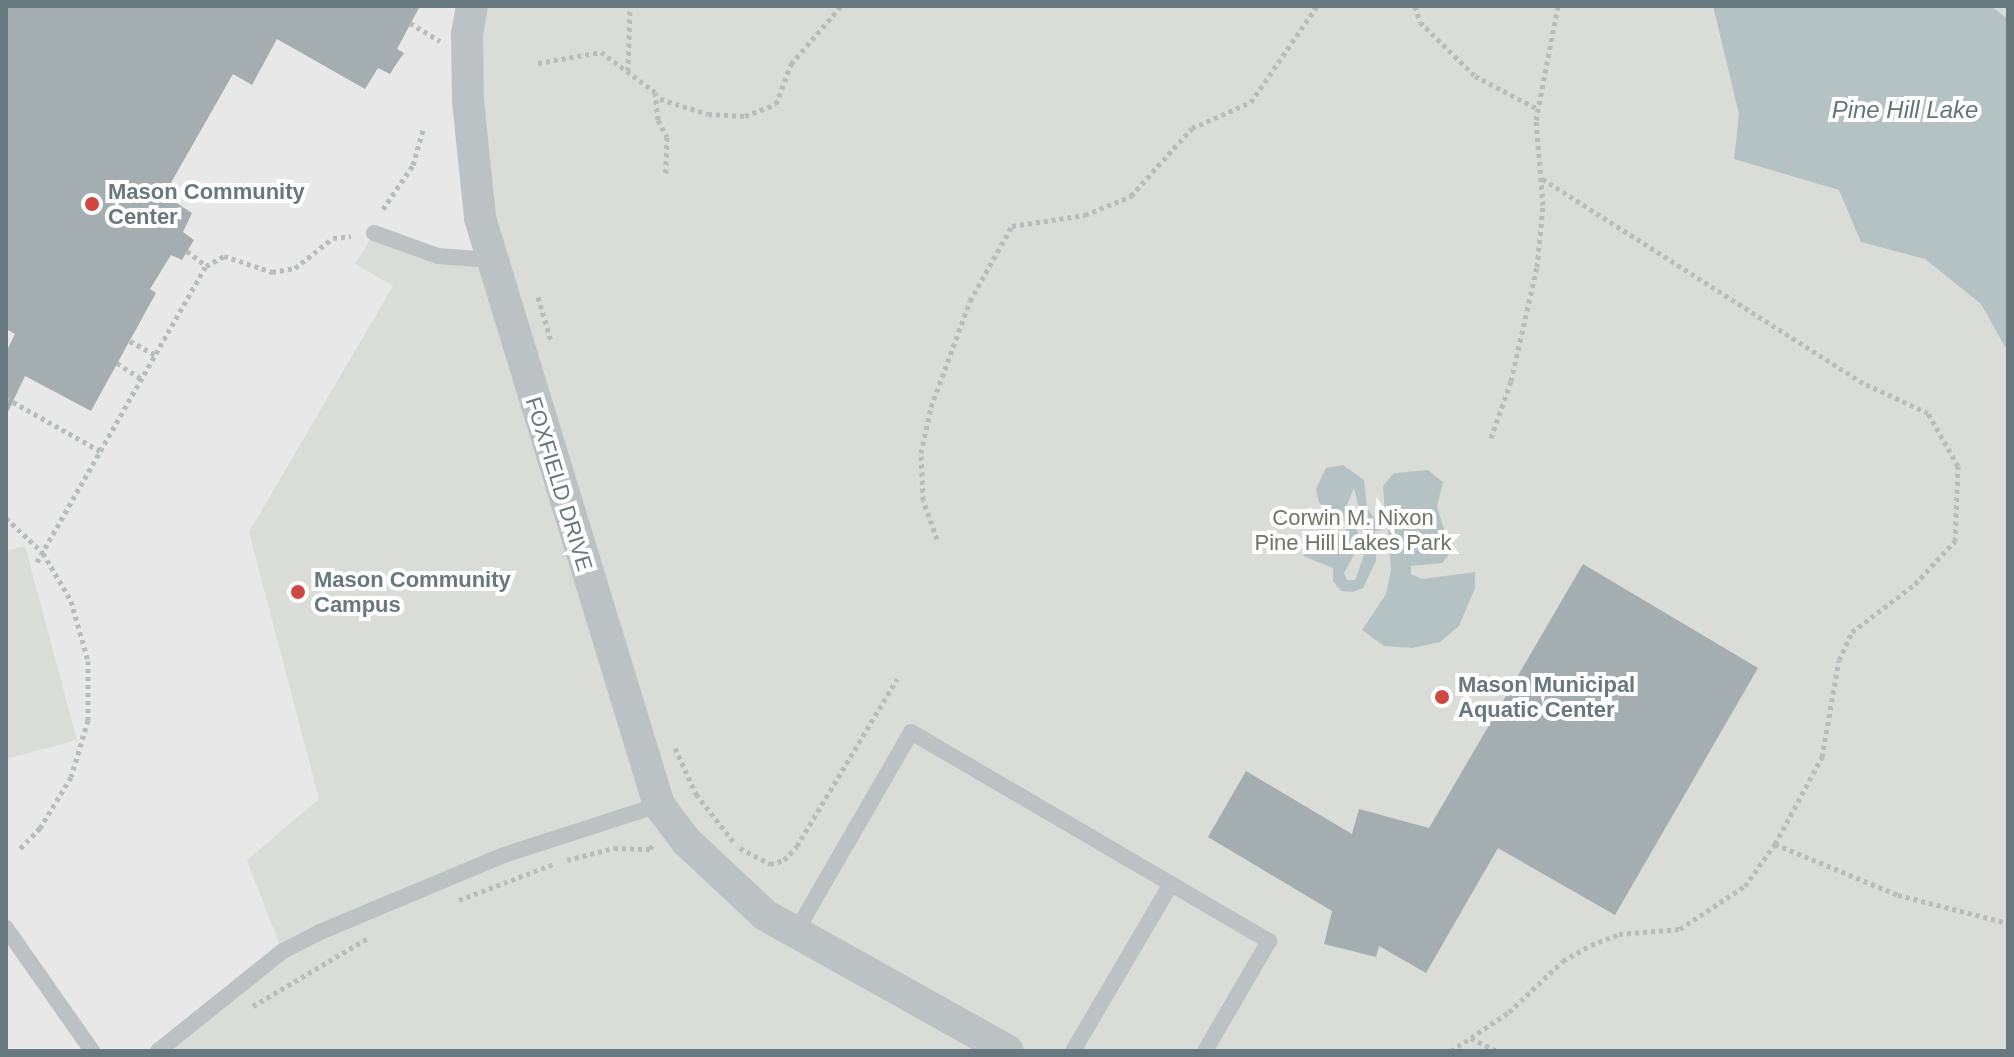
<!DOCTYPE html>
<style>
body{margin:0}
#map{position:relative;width:2014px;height:1057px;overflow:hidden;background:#f9f8f7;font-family:Arial,sans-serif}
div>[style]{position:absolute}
.built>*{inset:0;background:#e7e8e7}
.green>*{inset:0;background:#daddd7}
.water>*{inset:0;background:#b5c2c4}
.building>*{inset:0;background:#a4aeb1}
.path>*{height:5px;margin-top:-2.5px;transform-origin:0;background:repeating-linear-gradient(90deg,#b7bcbd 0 4px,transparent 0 8px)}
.service>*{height:16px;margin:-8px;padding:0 8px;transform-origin:8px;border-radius:8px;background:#bcc2c4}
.minor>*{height:32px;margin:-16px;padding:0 16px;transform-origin:16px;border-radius:16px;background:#bcc2c4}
.dots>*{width:22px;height:22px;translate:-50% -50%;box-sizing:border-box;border:4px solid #fff;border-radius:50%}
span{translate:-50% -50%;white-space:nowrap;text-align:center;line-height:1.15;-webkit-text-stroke:8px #fff;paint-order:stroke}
.poi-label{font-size:22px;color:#67797e;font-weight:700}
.left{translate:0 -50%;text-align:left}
.street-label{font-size:22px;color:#67797e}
.park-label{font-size:22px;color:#6c7766}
.water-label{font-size:24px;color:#627678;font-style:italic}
.frame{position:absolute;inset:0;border:8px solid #67797e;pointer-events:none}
</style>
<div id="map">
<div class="built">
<i style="clip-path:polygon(6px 6px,472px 6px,647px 779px,158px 1051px,6px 1051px)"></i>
</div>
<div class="green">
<i style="clip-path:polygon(472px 6px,2008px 6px,2008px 1051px,158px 1051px,282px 951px,247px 860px,319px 799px,249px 532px,393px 286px,355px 264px,374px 233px,438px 256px,491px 260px)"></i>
<i style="clip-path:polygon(25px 546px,77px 740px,6px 759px,6px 551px)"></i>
</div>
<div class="water">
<i style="clip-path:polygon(1713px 6px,1991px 6px,2008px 19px,2008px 352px,1981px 304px,1925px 259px,1861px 242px,1839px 190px,1734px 159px,1739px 114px)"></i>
<i style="clip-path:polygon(evenodd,1343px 465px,1364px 480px,1367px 508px,1375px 519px,1385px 515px,1383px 486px,1394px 473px,1428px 470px,1443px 482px,1437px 506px,1451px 552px,1442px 563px,1411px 566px,1411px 574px,1422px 579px,1475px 572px,1475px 588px,1459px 626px,1440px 642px,1412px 648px,1384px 646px,1362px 630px,1386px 594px,1391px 570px,1388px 528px,1375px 531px,1376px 561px,1363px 588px,1353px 592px,1341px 591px,1333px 581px,1333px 568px,1303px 556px,1321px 525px,1347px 538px,1344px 521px,1319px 503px,1316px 489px,1326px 468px,1343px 465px,1354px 488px,1368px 544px,1355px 580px,1347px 580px,1344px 573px,1358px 547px,1358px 532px,1345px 510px,1354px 488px)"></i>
</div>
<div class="building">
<i style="clip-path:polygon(6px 6px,420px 6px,397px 49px,404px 53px,397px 63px,390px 74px,378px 68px,365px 89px,277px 39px,252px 85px,233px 74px,164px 195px,192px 213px,183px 232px,194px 240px,182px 260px,171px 255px,150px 289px,156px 293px,91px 411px,25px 376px,6px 416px,6px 352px,15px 334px,6px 329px)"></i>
<i style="clip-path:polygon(1583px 564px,1758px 668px,1615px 915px,1498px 848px,1426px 973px,1379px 946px,1376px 957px,1324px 944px,1332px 911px,1208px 837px,1246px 771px,1352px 834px,1359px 809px,1429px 828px)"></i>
</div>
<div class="path">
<i style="left:1415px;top:6px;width:17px;rotate:73deg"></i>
<i style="left:1420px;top:22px;width:77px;rotate:44.5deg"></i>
<i style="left:1475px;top:76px;width:69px;rotate:27.7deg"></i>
<i style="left:410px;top:23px;width:35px;rotate:31deg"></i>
<i style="left:538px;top:63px;width:64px;rotate:-9.9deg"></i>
<i style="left:601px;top:52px;width:67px;rotate:36.5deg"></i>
<i style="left:655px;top:92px;width:28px;rotate:84deg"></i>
<i style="left:658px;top:120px;width:19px;rotate:62deg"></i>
<i style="left:667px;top:137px;width:38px;rotate:92deg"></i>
<i style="left:628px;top:71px;width:65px;rotate:-88.2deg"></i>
<i style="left:660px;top:99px;width:50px;rotate:17.4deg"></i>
<i style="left:708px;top:114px;width:37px;rotate:3deg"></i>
<i style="left:745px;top:116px;width:33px;rotate:-21deg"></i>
<i style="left:776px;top:104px;width:43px;rotate:-69.4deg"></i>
<i style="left:791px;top:64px;width:77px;rotate:-49.2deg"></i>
<i style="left:383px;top:209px;width:53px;rotate:-55.7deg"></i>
<i style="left:413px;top:165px;width:37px;rotate:-74deg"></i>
<i style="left:187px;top:251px;width:24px;rotate:38deg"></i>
<i style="left:538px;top:297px;width:46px;rotate:73.5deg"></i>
<i style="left:130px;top:341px;width:29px;rotate:29deg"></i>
<i style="left:117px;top:363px;width:30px;rotate:33deg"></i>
<i style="left:6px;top:398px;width:108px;rotate:29.4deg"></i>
<i style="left:1491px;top:438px;width:60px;rotate:-70.7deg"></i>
<i style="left:1511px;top:381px;width:117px;rotate:-77.2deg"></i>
<i style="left:1537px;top:267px;width:62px;rotate:-84.5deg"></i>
<i style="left:1543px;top:205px;width:85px;rotate:-94.7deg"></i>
<i style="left:1536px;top:120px;width:116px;rotate:-79.1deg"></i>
<i style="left:6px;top:518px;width:51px;rotate:43.4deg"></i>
<i style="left:43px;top:553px;width:56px;rotate:59.7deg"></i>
<i style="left:71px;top:601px;width:62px;rotate:74.2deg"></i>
<i style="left:88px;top:661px;width:59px;rotate:90deg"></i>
<i style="left:88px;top:720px;width:59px;rotate:106.6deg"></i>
<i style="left:71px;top:777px;width:60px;rotate:121.3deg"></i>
<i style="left:40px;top:828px;width:30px;rotate:134deg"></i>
<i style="left:937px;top:539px;width:41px;rotate:-109.7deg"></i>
<i style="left:923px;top:500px;width:47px;rotate:-92.4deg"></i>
<i style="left:921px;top:453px;width:47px;rotate:-77.7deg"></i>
<i style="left:931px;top:407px;width:113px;rotate:-69.8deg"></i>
<i style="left:970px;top:301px;width:86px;rotate:-60.8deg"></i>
<i style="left:1012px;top:226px;width:74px;rotate:-8.6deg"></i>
<i style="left:1085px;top:215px;width:50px;rotate:-22.4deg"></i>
<i style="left:1131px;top:196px;width:91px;rotate:-48.1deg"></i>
<i style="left:1192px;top:128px;width:64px;rotate:-23.8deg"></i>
<i style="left:1251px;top:102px;width:116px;rotate:-55.5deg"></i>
<i style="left:37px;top:562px;width:341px;rotate:-60.3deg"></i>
<i style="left:206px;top:266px;width:21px;rotate:-29deg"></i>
<i style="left:224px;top:256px;width:51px;rotate:18.4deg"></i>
<i style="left:272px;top:272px;width:23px;rotate:-10deg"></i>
<i style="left:295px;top:268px;width:48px;rotate:-38.3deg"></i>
<i style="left:333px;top:238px;width:18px;rotate:-6deg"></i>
<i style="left:675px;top:748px;width:51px;rotate:65.5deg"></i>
<i style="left:696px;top:794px;width:60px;rotate:51.8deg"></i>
<i style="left:1775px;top:844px;width:133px;rotate:22.5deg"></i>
<i style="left:1898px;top:895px;width:114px;rotate:14.3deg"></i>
<i style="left:740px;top:848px;width:34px;rotate:28deg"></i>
<i style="left:770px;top:864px;width:15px;rotate:-16deg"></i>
<i style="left:784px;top:860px;width:19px;rotate:-47deg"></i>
<i style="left:797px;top:846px;width:195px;rotate:-59.1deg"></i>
<i style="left:567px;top:860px;width:49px;rotate:-14.3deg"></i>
<i style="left:614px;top:848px;width:36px;rotate:2deg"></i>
<i style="left:650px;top:849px;width:6px;rotate:-59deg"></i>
<i style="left:459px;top:900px;width:102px;rotate:-20.8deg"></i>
<i style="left:253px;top:1006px;width:134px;rotate:-30.6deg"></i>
<i style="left:1471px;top:1038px;width:28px;rotate:27deg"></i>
<i style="left:1451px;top:1051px;width:70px;rotate:-33.9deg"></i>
<i style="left:1509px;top:1012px;width:74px;rotate:-43.4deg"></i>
<i style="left:1563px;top:961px;width:32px;rotate:-30deg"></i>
<i style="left:1591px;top:945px;width:30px;rotate:-21deg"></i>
<i style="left:1619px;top:934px;width:61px;rotate:-4.7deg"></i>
<i style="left:1680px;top:929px;width:78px;rotate:-33.5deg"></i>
<i style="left:1745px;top:886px;width:52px;rotate:-54.5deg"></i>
<i style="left:1775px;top:844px;width:99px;rotate:-61.6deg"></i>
<i style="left:1822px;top:757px;width:98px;rotate:-80.1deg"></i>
<i style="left:1839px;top:660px;width:31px;rotate:-65deg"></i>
<i style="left:1852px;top:632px;width:79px;rotate:-37.3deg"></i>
<i style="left:1915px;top:584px;width:59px;rotate:-47.1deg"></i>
<i style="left:1955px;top:541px;width:75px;rotate:-87.7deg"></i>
<i style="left:1958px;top:466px;width:61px;rotate:-119.5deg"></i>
<i style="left:1928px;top:413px;width:72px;rotate:-155.2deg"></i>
<i style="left:1863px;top:383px;width:382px;rotate:-147.5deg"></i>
</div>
<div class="service">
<i style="left:374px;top:233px;width:68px;rotate:19.8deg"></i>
<i style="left:438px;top:256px;width:54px;rotate:4.2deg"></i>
<i style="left:6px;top:928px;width:150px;rotate:55deg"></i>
<i style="left:794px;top:935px;width:234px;rotate:-60deg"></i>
<i style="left:911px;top:732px;width:415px;rotate:30.3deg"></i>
<i style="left:1269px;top:941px;width:127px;rotate:120.2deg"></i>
<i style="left:158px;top:1051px;width:160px;rotate:-38.7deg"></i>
<i style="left:283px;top:951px;width:42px;rotate:-27.2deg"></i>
<i style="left:320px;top:932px;width:199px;rotate:-22.7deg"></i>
<i style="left:504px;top:855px;width:163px;rotate:-17.9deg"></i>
<i style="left:1073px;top:1051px;width:194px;rotate:-59.6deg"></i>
</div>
<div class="minor">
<i style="left:472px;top:6px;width:29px;rotate:100deg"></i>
<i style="left:467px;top:35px;width:66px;rotate:89.1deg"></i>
<i style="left:468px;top:101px;width:118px;rotate:84.1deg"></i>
<i style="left:480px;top:218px;width:614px;rotate:73.04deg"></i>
<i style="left:659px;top:805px;width:45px;rotate:53.1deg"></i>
<i style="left:686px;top:841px;width:108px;rotate:43.1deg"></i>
<i style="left:765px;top:915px;width:278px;rotate:29.2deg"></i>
</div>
<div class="dots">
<i style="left:92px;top:204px;background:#ce4942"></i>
<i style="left:298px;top:592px;background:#ce4942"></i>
<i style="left:1442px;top:697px;background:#ce4942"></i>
</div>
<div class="poi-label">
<span class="left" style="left:108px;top:204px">Mason Community<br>Center</span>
<span class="left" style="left:314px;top:592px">Mason Community<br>Campus</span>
<span class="left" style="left:1458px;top:697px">Mason Municipal<br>Aquatic Center</span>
</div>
<div class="street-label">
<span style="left:559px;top:484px;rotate:73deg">FOXFIELD DRIVE</span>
</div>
<div class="park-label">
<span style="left:1353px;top:530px">Corwin M. Nixon<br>Pine Hill Lakes Park</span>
</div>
<div class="water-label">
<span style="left:1905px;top:110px">Pine Hill Lake</span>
</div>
<div class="frame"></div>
</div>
